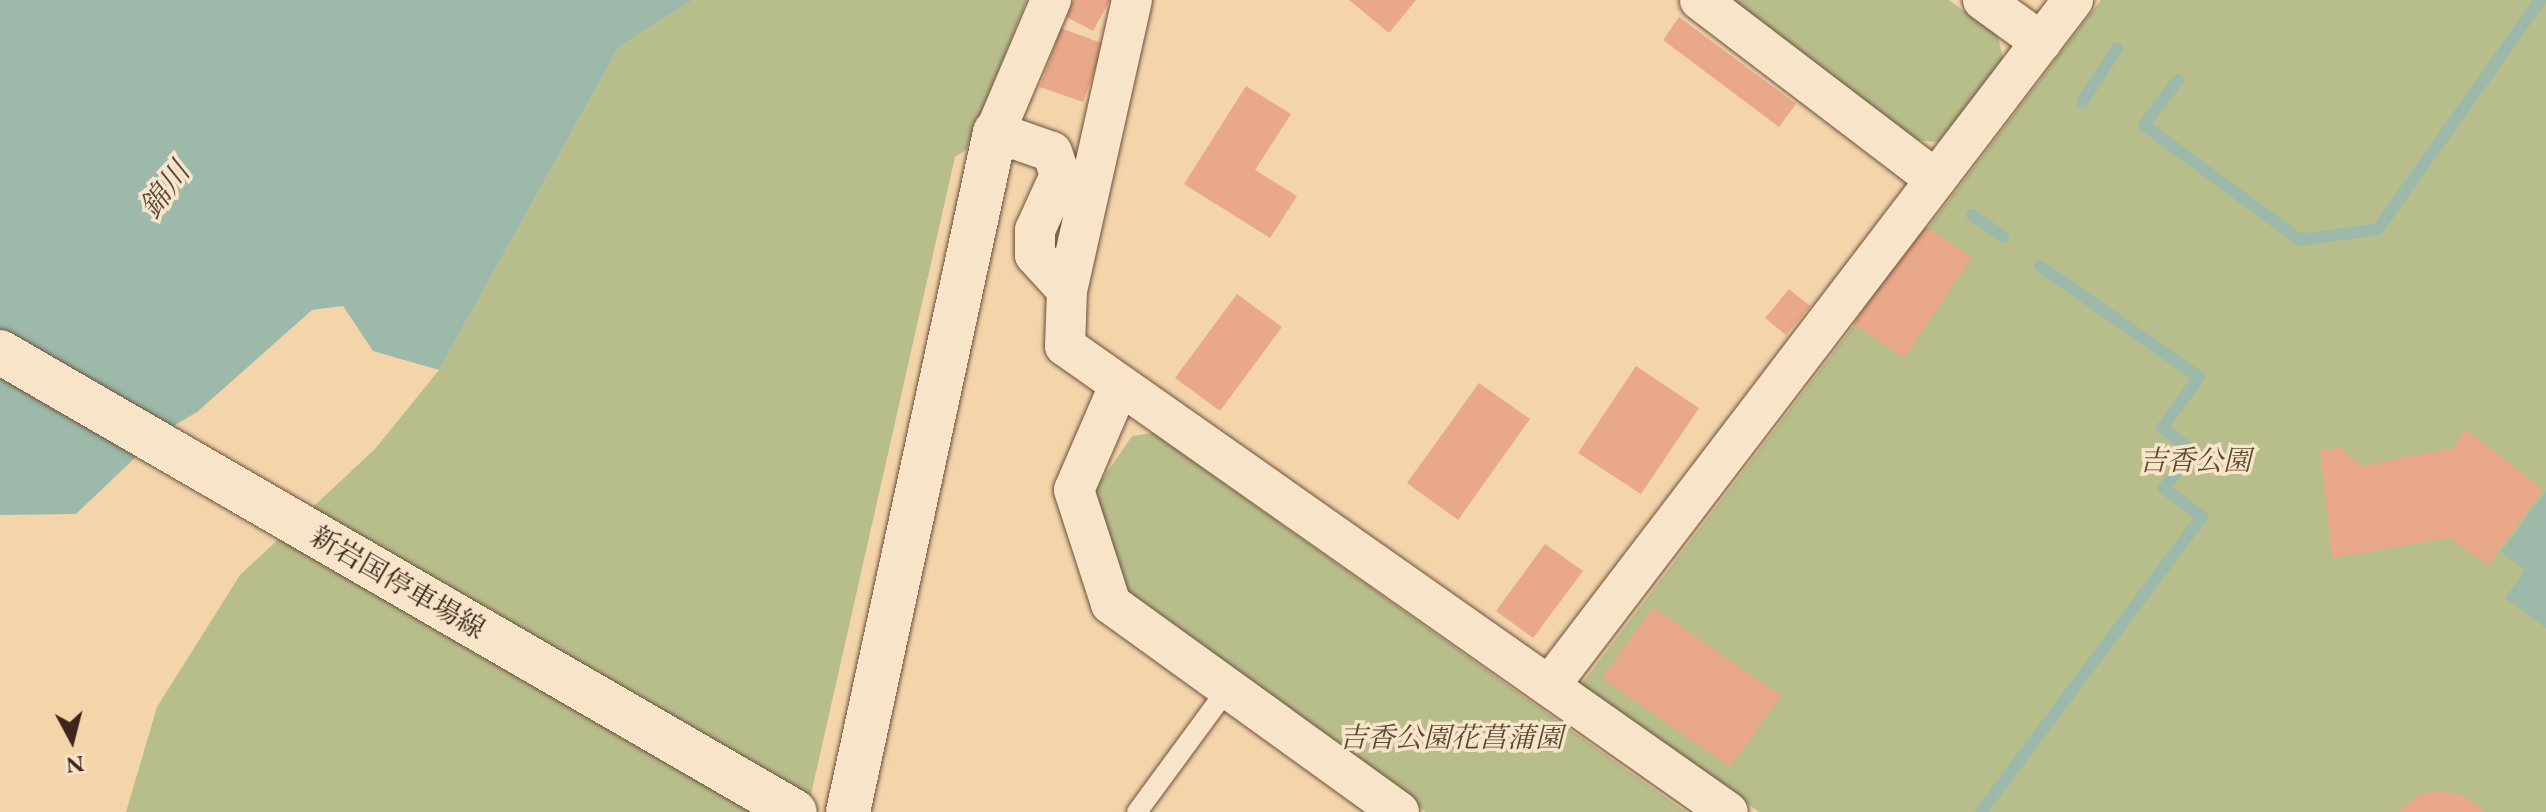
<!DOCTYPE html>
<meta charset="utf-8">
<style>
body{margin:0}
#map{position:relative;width:2546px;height:812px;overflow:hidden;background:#f4d5aa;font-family:"EB Garamond","Noto Serif JP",serif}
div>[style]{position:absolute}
.green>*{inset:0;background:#b8be8b}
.water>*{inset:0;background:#9cb9a9}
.stream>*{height:12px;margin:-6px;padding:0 6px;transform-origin:6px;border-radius:6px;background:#9cb9a9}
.building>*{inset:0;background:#e9a889}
.roads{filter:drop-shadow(0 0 2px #6c503e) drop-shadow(0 0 2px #6c503e)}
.service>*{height:20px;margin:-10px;padding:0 10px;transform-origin:10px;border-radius:10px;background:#f8e4c8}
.minor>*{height:40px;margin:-20px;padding:0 20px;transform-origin:20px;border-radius:20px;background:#f8e4c8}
.tertiary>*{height:44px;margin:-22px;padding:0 22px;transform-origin:22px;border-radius:22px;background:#f8e4c8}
.secondary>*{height:44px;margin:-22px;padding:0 22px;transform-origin:22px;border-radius:22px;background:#f8e4c8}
span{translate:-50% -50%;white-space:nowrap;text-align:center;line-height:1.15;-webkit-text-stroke:7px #f8e4c8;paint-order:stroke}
.park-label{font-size:28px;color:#5c4a36;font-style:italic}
.street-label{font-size:28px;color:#3e241a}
.water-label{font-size:30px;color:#56493e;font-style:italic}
.north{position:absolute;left:32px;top:700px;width:80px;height:80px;-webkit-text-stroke:6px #f8e4c8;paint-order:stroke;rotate:173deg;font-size:22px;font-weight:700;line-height:32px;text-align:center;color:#3e241a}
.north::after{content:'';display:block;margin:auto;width:28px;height:36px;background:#3e241a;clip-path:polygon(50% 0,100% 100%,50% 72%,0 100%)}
</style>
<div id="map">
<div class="green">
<i style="clip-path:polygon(693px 0,1027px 0,966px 150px,955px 157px,807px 812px,126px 812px,157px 707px,240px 575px,375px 449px,439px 370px,619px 47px)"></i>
<i style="clip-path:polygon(1727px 0,1949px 0,1998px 36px,2003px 59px,1938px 142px,1914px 140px)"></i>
<i style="clip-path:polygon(2101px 0,2546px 0,2546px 812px,1759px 812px,1581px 685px)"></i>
<i style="clip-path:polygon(1153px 433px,1686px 812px,1426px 812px,1119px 586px,1090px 497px,1132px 436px)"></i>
</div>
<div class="water">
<i style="clip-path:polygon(0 0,693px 0,619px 47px,439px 370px,373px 351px,343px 306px,312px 310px,197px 412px,160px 434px,76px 514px,0 515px)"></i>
<i style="clip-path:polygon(2546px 491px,2546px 628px,2505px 598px,2525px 570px,2501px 552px)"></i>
</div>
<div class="stream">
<i style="left:2178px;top:80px;width:56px;rotate:127.1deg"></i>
<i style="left:2144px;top:125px;width:194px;rotate:36.4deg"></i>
<i style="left:2300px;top:240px;width:79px;rotate:-8deg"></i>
<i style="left:2378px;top:229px;width:281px;rotate:-54.7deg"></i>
<i style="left:2082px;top:102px;width:64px;rotate:-56.6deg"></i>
<i style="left:1972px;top:215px;width:38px;rotate:35deg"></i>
<i style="left:1981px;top:812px;width:369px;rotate:-53.2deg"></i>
<i style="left:2202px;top:517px;width:48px;rotate:-142.7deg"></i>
<i style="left:2164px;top:488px;width:47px;rotate:-50.2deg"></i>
<i style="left:2194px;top:452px;width:40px;rotate:-143deg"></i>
<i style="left:2162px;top:428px;width:63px;rotate:-54deg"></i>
<i style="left:2199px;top:377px;width:194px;rotate:-145.1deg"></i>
</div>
<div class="building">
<i style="clip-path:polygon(1074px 0,1110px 0,1093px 31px,1065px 16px)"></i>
<i style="clip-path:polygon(1349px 0,1416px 0,1389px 33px)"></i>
<i style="clip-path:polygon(1679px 17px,1796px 104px,1779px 127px,1663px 40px)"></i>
<i style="clip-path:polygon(1061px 28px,1104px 44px,1083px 102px,1040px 87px)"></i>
<i style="clip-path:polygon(1246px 86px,1291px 114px,1255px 170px,1297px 196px,1270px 238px,1184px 184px)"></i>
<i style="clip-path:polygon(1920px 223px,1972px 257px,1904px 358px,1853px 324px)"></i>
<i style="clip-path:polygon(1789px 289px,1810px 306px,1786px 335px,1765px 318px)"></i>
<i style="clip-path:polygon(1237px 294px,1282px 327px,1220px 411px,1175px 378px)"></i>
<i style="clip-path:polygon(1636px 366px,1699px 408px,1641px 494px,1578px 453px)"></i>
<i style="clip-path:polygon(1479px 383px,1530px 419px,1458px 520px,1407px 483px)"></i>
<i style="clip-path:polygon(2465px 429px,2543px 489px,2488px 565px,2449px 538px,2332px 558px,2320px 450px,2341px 448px,2361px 466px,2454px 448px)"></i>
<i style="clip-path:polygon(1545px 544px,1583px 571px,1533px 638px,1496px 611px)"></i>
<i style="clip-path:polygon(1653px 607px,1781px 696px,1730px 767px,1602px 678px)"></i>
<i style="clip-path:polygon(2441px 791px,2462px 795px,2486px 812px,2397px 812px,2421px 794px)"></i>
</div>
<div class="roads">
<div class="service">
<i style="left:1137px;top:812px;width:154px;rotate:-53.7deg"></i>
</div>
<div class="minor">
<i style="left:1051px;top:0;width:143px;rotate:113deg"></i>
<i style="left:995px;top:132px;width:60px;rotate:19.3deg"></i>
<i style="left:1052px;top:152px;width:24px;rotate:71deg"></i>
<i style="left:1060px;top:175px;width:60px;rotate:114.4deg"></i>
<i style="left:1035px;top:230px;width:25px;rotate:90deg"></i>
<i style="left:1035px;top:255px;width:47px;rotate:47.6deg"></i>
<i style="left:1132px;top:0;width:297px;rotate:102.6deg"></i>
<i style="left:1067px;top:290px;width:56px;rotate:92deg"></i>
<i style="left:1065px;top:346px;width:810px;rotate:35.1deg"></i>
<i style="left:1700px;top:0;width:295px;rotate:37.3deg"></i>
<i style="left:1983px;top:0;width:72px;rotate:35.9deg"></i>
<i style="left:1119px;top:386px;width:113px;rotate:113.4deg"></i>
<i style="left:1074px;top:490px;width:120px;rotate:72deg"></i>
<i style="left:1111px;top:604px;width:355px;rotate:35.8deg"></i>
<i style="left:1550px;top:685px;width:862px;rotate:-52.64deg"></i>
</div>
<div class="tertiary">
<i style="left:848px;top:812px;width:696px;rotate:-77.8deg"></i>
</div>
<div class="secondary">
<i style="left:0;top:352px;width:918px;rotate:30.05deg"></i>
</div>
</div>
<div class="park-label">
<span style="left:2195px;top:460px">吉香公園</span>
<span style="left:1451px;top:737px">吉香公園花菖蒲園</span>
</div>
<div class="street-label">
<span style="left:398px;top:582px;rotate:30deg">新岩国停車場線</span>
</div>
<div class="water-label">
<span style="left:165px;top:190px;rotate:-53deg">錦川</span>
</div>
<div class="north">N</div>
</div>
